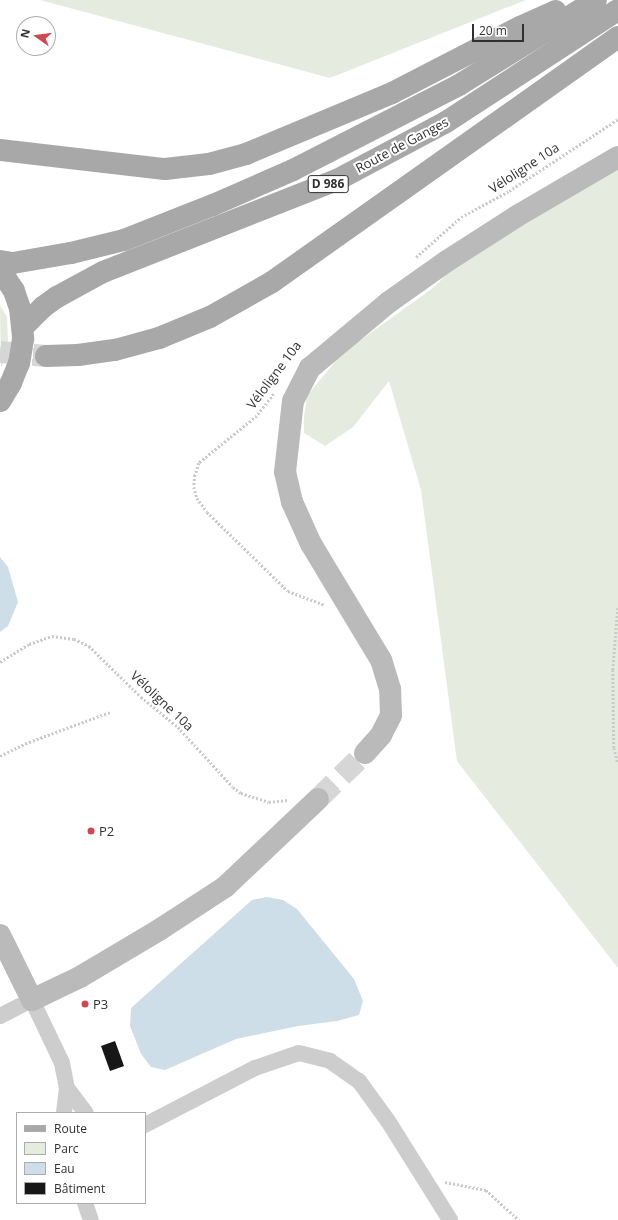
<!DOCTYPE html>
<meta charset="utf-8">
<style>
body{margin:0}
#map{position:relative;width:618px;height:1220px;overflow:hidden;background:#fff;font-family:"Open Sans",sans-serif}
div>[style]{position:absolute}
.green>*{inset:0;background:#e5ebdf}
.water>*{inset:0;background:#cedee8}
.building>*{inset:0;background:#171717}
.secondary-tunnel>*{height:22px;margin-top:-11px;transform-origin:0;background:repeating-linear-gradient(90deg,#d6d6d6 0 22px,transparent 0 33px)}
.primary-tunnel>*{height:22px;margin-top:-11px;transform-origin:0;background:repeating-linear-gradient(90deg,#d6d6d6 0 22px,transparent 0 33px)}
.path>*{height:2.5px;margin-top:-1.25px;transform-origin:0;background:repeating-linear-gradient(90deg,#cacaca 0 2px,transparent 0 4px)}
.street>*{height:16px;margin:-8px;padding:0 8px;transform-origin:8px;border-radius:8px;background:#cdcdcd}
.secondary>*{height:22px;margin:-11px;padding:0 11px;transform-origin:11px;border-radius:11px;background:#bababa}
.primary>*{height:22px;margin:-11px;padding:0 11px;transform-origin:11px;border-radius:11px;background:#a8a8a8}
.dots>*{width:11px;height:11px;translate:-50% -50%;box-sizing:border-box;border:2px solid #fff;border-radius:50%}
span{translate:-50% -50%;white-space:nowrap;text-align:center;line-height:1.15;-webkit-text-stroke:4px #fff;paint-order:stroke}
.shield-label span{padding:1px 3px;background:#fff;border:1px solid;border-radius:3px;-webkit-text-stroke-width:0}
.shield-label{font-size:12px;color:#303030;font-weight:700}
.street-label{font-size:13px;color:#303030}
.poi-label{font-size:13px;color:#303030}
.left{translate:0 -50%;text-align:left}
.legend{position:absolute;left:16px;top:1112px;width:130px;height:92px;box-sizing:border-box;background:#fff;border:1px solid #acacac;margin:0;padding:5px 7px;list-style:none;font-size:12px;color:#303030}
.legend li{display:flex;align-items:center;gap:8px;height:20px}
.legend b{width:20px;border:1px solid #acacac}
.north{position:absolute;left:16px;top:16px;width:40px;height:40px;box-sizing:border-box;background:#fff;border:1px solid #acacac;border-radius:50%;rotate:284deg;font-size:11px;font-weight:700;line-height:16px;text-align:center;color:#303030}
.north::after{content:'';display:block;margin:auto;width:14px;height:18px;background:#d1474f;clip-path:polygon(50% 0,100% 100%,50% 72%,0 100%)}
.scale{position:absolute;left:472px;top:24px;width:52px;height:18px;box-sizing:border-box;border:2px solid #303030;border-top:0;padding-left:5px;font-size:12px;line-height:14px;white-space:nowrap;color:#303030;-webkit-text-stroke:3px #fff;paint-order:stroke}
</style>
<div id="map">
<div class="green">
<i style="clip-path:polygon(40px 0,526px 0,330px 78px)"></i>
<i style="clip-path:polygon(618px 164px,618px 968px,457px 761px,421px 490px,389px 381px,353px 427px,325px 446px,304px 433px,304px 417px,307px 396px,351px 342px,354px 344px,365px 337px,433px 288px,449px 272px)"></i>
<i style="clip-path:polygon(0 305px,7px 317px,8px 341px,5px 360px,1px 368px)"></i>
</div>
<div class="water">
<i style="clip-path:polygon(0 557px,8px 567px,18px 602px,8px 626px,0 632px)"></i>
<i style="clip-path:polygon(267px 897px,283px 900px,297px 909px,354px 979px,363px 1001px,359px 1015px,337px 1021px,298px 1026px,236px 1039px,165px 1070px,151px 1067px,141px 1054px,130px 1026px,131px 1008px,252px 900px)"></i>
</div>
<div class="building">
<i style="clip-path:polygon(115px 1041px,124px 1066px,110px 1071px,101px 1046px)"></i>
</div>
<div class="secondary-tunnel">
<i style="left:318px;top:799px;width:66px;rotate:-44.4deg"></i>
</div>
<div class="primary-tunnel">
<i style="left:0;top:352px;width:46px;rotate:5deg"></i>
</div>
<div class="path">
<i style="left:416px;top:257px;width:60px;rotate:-41.6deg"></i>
<i style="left:461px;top:217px;width:55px;rotate:-28.4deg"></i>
<i style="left:509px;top:191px;width:131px;rotate:-33.4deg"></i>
<i style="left:274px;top:394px;width:28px;rotate:128deg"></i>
<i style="left:257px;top:416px;width:75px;rotate:141deg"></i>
<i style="left:199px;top:463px;width:13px;rotate:108deg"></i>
<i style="left:195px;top:475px;width:12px;rotate:95deg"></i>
<i style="left:194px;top:487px;width:11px;rotate:75deg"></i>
<i style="left:197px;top:498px;width:17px;rotate:54deg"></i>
<i style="left:207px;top:512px;width:113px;rotate:44.3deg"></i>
<i style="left:288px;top:591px;width:39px;rotate:21deg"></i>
<i style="left:618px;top:608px;width:62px;rotate:94.6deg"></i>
<i style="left:613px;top:670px;width:78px;rotate:89.3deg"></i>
<i style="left:614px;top:748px;width:16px;rotate:75deg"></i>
<i style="left:0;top:662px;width:34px;rotate:-32deg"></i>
<i style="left:29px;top:644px;width:24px;rotate:-19deg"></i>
<i style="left:52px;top:636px;width:22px;rotate:8deg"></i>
<i style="left:74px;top:639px;width:17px;rotate:25deg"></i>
<i style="left:89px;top:646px;width:73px;rotate:44.4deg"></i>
<i style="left:141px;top:697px;width:48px;rotate:39deg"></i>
<i style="left:178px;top:727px;width:81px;rotate:47.5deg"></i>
<i style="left:233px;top:787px;width:10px;rotate:37deg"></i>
<i style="left:241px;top:793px;width:29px;rotate:18deg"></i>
<i style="left:269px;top:802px;width:19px;rotate:-6deg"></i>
<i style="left:0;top:756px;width:32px;rotate:-26deg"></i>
<i style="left:29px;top:742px;width:86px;rotate:-20.3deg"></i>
<i style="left:445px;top:1182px;width:42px;rotate:11deg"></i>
<i style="left:486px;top:1190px;width:45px;rotate:42.3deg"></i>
</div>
<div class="street">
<i style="left:0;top:1016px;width:36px;rotate:-27deg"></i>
<i style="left:32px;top:1000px;width:70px;rotate:64.5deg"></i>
<i style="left:62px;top:1063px;width:25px;rotate:79deg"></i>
<i style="left:67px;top:1088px;width:25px;rotate:97deg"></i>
<i style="left:67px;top:1088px;width:31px;rotate:53deg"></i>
<i style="left:145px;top:1125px;width:124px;rotate:-27.4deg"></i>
<i style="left:255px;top:1068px;width:46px;rotate:-18.8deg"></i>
<i style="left:299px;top:1053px;width:32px;rotate:14deg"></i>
<i style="left:330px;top:1061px;width:35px;rotate:35deg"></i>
<i style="left:359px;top:1081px;width:49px;rotate:54.1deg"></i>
<i style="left:388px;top:1121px;width:117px;rotate:57.9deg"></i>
<i style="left:85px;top:1203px;width:18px;rotate:71deg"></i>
</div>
<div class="secondary">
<i style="left:365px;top:753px;width:24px;rotate:-48deg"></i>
<i style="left:381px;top:735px;width:22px;rotate:-63deg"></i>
<i style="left:391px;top:715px;width:26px;rotate:-92deg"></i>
<i style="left:390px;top:689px;width:30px;rotate:-107deg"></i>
<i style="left:381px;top:660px;width:135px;rotate:-121.1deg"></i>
<i style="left:311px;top:544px;width:46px;rotate:-114.3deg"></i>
<i style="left:292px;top:502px;width:31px;rotate:-103deg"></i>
<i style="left:285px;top:472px;width:71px;rotate:-83.6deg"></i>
<i style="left:293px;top:401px;width:37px;rotate:-63deg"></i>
<i style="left:310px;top:368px;width:103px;rotate:-39.9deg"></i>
<i style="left:389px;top:302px;width:71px;rotate:-35.3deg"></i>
<i style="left:447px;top:261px;width:83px;rotate:-32.7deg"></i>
<i style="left:517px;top:216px;width:117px;rotate:-30.3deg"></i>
<i style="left:0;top:935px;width:72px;rotate:63.8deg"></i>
<i style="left:32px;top:1000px;width:53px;rotate:-25.6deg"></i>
<i style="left:80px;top:977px;width:92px;rotate:-30.7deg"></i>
<i style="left:159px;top:930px;width:79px;rotate:-33.1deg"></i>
<i style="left:225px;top:887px;width:128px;rotate:-43.4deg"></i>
</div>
<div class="primary">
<i style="left:0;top:150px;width:166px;rotate:6.6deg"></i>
<i style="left:165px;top:169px;width:44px;rotate:-6.5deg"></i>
<i style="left:209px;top:164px;width:38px;rotate:-15deg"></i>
<i style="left:246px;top:154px;width:158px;rotate:-22.7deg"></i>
<i style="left:392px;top:93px;width:144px;rotate:-27.3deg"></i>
<i style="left:520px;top:27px;width:39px;rotate:-24deg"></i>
<i style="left:0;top:261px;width:13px;rotate:9deg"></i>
<i style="left:13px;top:263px;width:59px;rotate:-9.8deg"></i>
<i style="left:71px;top:253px;width:55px;rotate:-13.8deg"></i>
<i style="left:124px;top:240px;width:96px;rotate:-21.5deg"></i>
<i style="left:213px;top:205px;width:87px;rotate:-23.6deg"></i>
<i style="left:293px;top:170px;width:186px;rotate:-27.1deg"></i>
<i style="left:459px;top:85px;width:161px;rotate:-31.8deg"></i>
<i style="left:0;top:270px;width:25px;rotate:56deg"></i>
<i style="left:14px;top:291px;width:18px;rotate:71deg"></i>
<i style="left:20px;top:308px;width:31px;rotate:84deg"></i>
<i style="left:23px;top:339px;width:24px;rotate:99deg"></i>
<i style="left:19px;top:363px;width:22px;rotate:112deg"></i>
<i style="left:11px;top:383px;width:21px;rotate:121deg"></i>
<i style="left:23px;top:327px;width:28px;rotate:-45deg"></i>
<i style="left:43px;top:307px;width:17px;rotate:-36deg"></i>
<i style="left:57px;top:297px;width:52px;rotate:-28.5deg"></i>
<i style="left:103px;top:272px;width:251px;rotate:-21.5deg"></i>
<i style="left:337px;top:180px;width:123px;rotate:-28deg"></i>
<i style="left:446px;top:122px;width:205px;rotate:-33.1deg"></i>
<i style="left:46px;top:356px;width:32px;rotate:-2deg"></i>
<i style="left:78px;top:355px;width:37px;rotate:-8deg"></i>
<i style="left:115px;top:350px;width:46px;rotate:-15.3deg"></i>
<i style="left:159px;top:338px;width:55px;rotate:-22.4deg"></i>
<i style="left:210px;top:317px;width:71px;rotate:-29.4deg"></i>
<i style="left:272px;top:282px;width:424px;rotate:-35.3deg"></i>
</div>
<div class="dots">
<i style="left:91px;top:831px;background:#d1474f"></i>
<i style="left:85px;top:1004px;background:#d1474f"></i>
</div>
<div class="shield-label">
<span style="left:328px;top:184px">D 986</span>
</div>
<div class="street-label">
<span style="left:402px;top:145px;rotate:-28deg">Route de Ganges</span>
<span style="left:524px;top:168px;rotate:-33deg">Véloligne 10a</span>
<span style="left:274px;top:375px;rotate:-53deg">Véloligne 10a</span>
<span style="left:162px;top:701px;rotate:43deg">Véloligne 10a</span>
</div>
<div class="poi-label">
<span class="left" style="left:99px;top:831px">P2</span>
<span class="left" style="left:93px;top:1004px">P3</span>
</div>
<ul class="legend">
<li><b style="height:5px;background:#a8a8a8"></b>Route</li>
<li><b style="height:11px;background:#e5ebdf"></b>Parc</li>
<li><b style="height:11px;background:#cedee8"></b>Eau</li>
<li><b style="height:11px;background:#171717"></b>Bâtiment</li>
</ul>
<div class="north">N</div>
<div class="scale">20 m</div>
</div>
